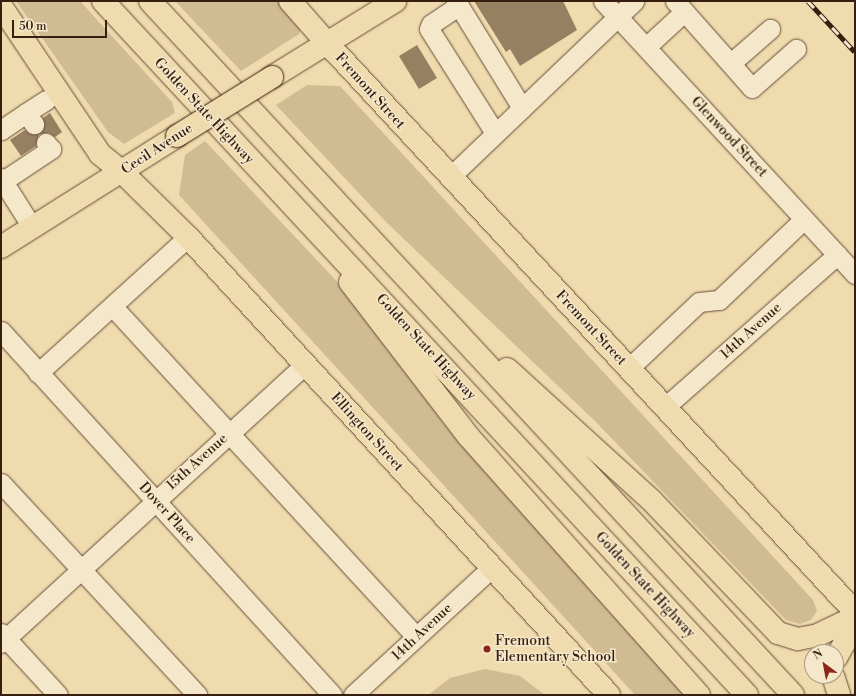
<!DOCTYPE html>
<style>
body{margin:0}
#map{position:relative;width:856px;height:696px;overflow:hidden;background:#f0dbae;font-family:"Libre Bodoni",serif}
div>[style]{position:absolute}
.green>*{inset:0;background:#d1bb93}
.building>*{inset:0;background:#978062}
.roads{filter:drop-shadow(0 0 1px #654d38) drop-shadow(0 0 1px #654d38)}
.minor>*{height:19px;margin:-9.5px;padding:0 9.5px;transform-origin:9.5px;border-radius:9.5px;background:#f5e8ca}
.major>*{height:22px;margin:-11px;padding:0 11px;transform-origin:11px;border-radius:11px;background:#f0dbae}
.highway>*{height:22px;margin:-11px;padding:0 11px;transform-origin:11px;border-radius:11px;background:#f0dbae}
.rail>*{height:4.5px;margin-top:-2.25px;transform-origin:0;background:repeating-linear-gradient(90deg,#f5e8ca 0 9px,#371e10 0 18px);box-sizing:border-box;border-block:1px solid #371e10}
.bridges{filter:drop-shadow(0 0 1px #371e10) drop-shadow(0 0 1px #371e10)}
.major-bridge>*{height:22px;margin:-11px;padding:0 11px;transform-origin:11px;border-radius:11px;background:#f0dbae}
.dots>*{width:11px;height:11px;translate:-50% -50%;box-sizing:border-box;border:2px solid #f5e8ca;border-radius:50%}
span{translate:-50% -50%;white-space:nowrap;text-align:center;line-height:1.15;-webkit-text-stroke:3px #f5e8ca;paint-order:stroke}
.street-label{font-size:14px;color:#371e10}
.poi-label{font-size:14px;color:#371e10}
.left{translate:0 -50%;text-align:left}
.frame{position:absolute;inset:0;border:2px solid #371e10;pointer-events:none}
.north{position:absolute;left:804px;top:644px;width:40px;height:40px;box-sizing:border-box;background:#f5e8ca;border:1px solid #a99780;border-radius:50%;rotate:328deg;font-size:11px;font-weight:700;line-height:16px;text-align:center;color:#371e10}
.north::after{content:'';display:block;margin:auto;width:14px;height:18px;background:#8f2418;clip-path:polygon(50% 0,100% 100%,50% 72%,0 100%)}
.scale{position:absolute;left:12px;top:20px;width:95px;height:18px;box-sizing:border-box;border:2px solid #371e10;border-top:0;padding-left:5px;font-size:12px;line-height:14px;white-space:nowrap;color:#371e10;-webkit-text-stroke:3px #f5e8ca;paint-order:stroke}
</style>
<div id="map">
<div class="green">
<i style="clip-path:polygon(16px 1px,80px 1px,172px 102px,175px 113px,124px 144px,108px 132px)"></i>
<i style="clip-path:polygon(175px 1px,280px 1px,301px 26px,299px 34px,241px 71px)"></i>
<i style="clip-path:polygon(307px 85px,340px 86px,813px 600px,817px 611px,811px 620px,800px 624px,786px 620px,595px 421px,385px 221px,276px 105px)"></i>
<i style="clip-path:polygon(205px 141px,360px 306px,686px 695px,635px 695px,179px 195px,185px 155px)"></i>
<i style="clip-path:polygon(485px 669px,520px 676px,545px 695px,428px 695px,450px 678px)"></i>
</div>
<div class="building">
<i style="clip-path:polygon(474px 1px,563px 1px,577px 30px,520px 66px,510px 49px,506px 52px)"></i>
<i style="clip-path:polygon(417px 45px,437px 78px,419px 89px,399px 56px)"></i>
<i style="clip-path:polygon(50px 113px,62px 132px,55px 137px,49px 133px,39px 134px,36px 146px,21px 156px,10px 140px,25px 130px,30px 134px,40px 133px,44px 128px,43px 118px)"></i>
</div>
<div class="roads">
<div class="minor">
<i style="left:456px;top:1px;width:126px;rotate:58.3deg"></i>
<i style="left:603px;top:1px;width:372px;rotate:47.3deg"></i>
<i style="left:675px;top:1px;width:116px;rotate:48.5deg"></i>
<i style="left:752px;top:88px;width:59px;rotate:-41.6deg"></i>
<i style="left:458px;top:6px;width:32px;rotate:146deg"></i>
<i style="left:431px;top:24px;width:5px;rotate:112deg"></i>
<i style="left:429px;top:29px;width:123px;rotate:57.6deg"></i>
<i style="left:646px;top:47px;width:52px;rotate:-42.6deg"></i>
<i style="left:731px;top:63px;width:52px;rotate:-41.1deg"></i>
<i style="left:26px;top:113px;width:24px;rotate:-33deg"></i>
<i style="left:1px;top:130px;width:30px;rotate:-34deg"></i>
<i style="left:26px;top:113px;width:14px;rotate:54deg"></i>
<i style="left:450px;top:177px;width:255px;rotate:-43.7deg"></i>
<i style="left:1px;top:178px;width:58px;rotate:57.7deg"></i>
<i style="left:3px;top:181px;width:58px;rotate:-33.7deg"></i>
<i style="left:51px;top:149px;width:8px;rotate:-130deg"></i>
<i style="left:113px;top:307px;width:448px;rotate:47.4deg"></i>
<i style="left:1px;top:331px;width:492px;rotate:47.7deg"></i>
<i style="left:629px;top:368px;width:96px;rotate:-43.3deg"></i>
<i style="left:699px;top:302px;width:20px;rotate:-6deg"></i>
<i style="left:719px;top:300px;width:117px;rotate:-43.6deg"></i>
<i style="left:38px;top:373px;width:202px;rotate:-42.2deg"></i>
<i style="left:665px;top:407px;width:230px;rotate:-41.5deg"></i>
<i style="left:1px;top:483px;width:289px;rotate:47.2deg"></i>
<i style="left:1px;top:633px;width:84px;rotate:47.4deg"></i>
<i style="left:1px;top:643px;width:413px;rotate:-42.5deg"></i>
<i style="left:353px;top:695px;width:186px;rotate:-42.6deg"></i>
</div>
<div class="major">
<i style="left:327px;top:43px;width:776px;rotate:47.14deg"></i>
<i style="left:272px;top:77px;width:145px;rotate:-31.7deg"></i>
<i style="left:122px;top:172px;width:93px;rotate:44.6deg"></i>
<i style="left:188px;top:237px;width:622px;rotate:47.41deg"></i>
<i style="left:1px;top:247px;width:208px;rotate:-32.2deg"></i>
</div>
<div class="highway">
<i style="left:103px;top:1px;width:947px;rotate:47.14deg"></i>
<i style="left:150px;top:1px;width:946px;rotate:47.18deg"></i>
<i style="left:290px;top:1px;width:56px;rotate:48.6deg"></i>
<i style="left:1px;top:6px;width:178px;rotate:56.2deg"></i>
<i style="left:100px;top:154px;width:28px;rotate:39deg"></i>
<i style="left:350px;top:282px;width:195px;rotate:52.5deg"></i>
<i style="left:469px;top:437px;width:346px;rotate:48.3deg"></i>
<i style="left:507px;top:369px;width:195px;rotate:42.3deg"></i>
<i style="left:651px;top:500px;width:184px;rotate:46.3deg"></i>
<i style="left:778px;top:633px;width:21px;rotate:17deg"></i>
<i style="left:798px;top:639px;width:20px;rotate:-11deg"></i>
<i style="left:818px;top:635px;width:41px;rotate:-25.9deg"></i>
<i style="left:836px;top:658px;width:39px;rotate:-61deg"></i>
<i style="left:833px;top:676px;width:20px;rotate:72deg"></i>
</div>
</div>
<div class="rail">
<i style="left:808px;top:1px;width:69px;rotate:47.3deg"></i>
</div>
<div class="bridges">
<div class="major-bridge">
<i style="left:177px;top:136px;width:112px;rotate:-31.8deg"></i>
</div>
</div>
<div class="dots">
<i style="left:487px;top:649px;background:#8f2418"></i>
</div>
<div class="street-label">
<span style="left:370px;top:91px;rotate:48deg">Fremont Street</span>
<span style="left:204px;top:111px;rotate:47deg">Golden State Highway</span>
<span style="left:729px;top:137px;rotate:47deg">Glenwood Street</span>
<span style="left:157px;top:149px;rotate:-33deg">Cecil Avenue</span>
<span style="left:591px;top:328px;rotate:47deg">Fremont Street</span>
<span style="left:751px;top:331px;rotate:-42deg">14th Avenue</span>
<span style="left:426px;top:347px;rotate:47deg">Golden State Highway</span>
<span style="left:367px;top:432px;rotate:48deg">Ellington Street</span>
<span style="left:197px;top:462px;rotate:-42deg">15th Avenue</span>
<span style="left:167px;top:513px;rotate:48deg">Dover Place</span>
<span style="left:645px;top:585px;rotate:47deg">Golden State Highway</span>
<span style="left:422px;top:632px;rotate:-43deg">14th Avenue</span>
</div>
<div class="poi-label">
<span class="left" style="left:495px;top:649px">Fremont<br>Elementary School</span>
</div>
<div class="frame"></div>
<div class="north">N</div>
<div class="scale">50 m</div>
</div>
